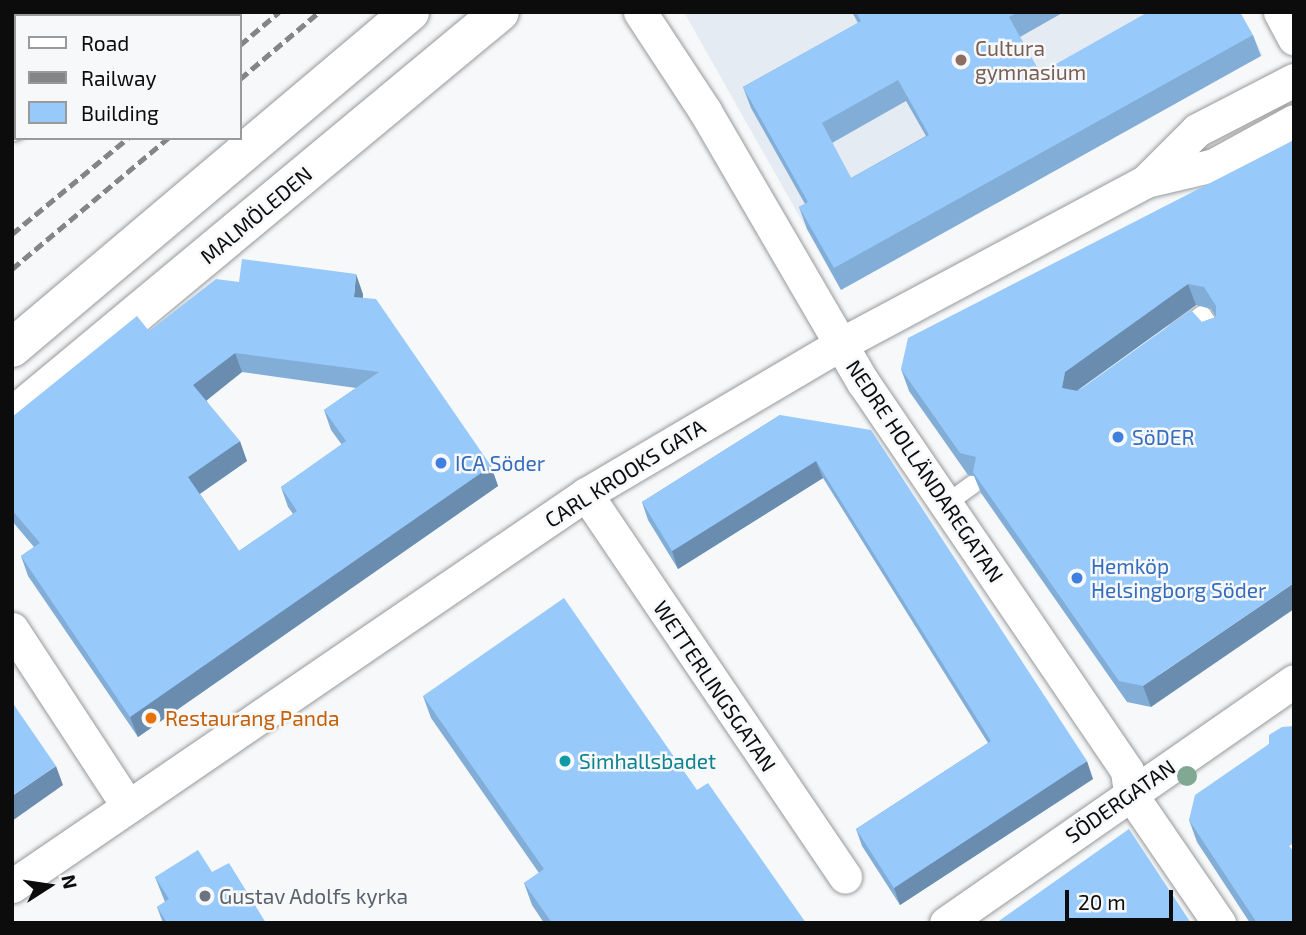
<!DOCTYPE html>
<meta charset="utf-8">
<style>
body{margin:0}
#map{position:relative;width:1306px;height:935px;overflow:hidden;background:#f6f8f9;font-family:"Exo 2",sans-serif}
div>[style]{position:absolute}
.built>*{inset:0;background:#e5ebf2}
.roads{filter:drop-shadow(0 0 2px #98999b) drop-shadow(0 0 2px #98999b)}
.service>*{height:18px;margin:-9px;padding:0 9px;transform-origin:9px;border-radius:9px;background:#fff}
.minor>*{height:33px;margin:-16.5px;padding:0 16.5px;transform-origin:16.5px;border-radius:16.5px;background:#fff}
.secondary>*{height:38px;margin:-19px;padding:0 19px;transform-origin:19px;border-radius:19px;background:#fff}
.rail>*{height:5px;margin-top:-2.5px;transform-origin:0;background:repeating-linear-gradient(90deg,#838586 0 10px,transparent 0 15px)}
.trees>*{width:20px;height:20px;margin:-10px;border-radius:50%;background:#80a893}
.wall>*{inset:0;background:#82add7}
.shaded-wall>*{inset:0;background:#6a8daf}
.building>*{inset:0;background:#97c9fa}
.dots>*{width:19px;height:19px;translate:-50% -50%;box-sizing:border-box;border:4px solid #f6f8f9;border-radius:50%}
span{translate:-50% -50%;white-space:nowrap;text-align:center;line-height:1.15;-webkit-text-stroke:5px #f6f8f9;paint-order:stroke}
.education-label{font-size:21px;color:#785e54}
.left{translate:0 -50%;text-align:left}
.street-label{font-size:21px;color:#0c0c0d}
.shop-label{font-size:21px;color:#366cbe}
.food-label{font-size:21px;color:#c56008}
.culture-label{font-size:21px;color:#0d838f}
.worship-label{font-size:21px;color:#5b616d}
.frame{position:absolute;inset:0;border:14px solid #0c0c0d;pointer-events:none}
.legend{position:absolute;left:14px;top:14px;width:228px;height:126px;box-sizing:border-box;background:#f6f8f9;border:2px solid #989a9b;margin:0;padding:9px 12px;list-style:none;font-size:21px;color:#0c0c0d}
.legend li{display:flex;align-items:center;gap:14px;height:35px}
.legend b{width:35px;border:2px solid #989a9b}
.north{position:absolute;left:14px;top:851px;width:70px;height:70px;-webkit-text-stroke:5px #f6f8f9;paint-order:stroke;rotate:78deg;font-size:19px;font-weight:700;line-height:28px;text-align:center;color:#0c0c0d}
.north::after{content:'';display:block;margin:auto;width:24px;height:32px;background:#0c0c0d;clip-path:polygon(50% 0,100% 100%,50% 72%,0 100%)}
.scale{position:absolute;left:1065px;top:890px;width:108px;height:32px;box-sizing:border-box;border:4px solid #0c0c0d;border-top:0;padding-left:9px;font-size:21px;line-height:24px;white-space:nowrap;color:#0c0c0d;-webkit-text-stroke:5px #f6f8f9;paint-order:stroke}
</style>
<div id="map">
<div class="built">
<i style="clip-path:polygon(684px 12px,1240px 12px,1263px 55px,841px 290px)"></i>
</div>
<div class="roads">
<div class="service">
<i style="left:1178px;top:332px;width:29px;rotate:-35deg"></i>
<i style="left:1202px;top:315px;width:22px;rotate:56deg"></i>
<i style="left:946px;top:504px;width:34px;rotate:-36deg"></i>
</div>
<div class="minor">
<i style="left:640px;top:12px;width:118px;rotate:56.7deg"></i>
<i style="left:705px;top:111px;width:314px;rotate:59.8deg"></i>
<i style="left:863px;top:382px;width:470px;rotate:55.8deg"></i>
<i style="left:1127px;top:771px;width:22px;rotate:82deg"></i>
<i style="left:1130px;top:793px;width:158px;rotate:55.6deg"></i>
<i style="left:1280px;top:12px;width:30px;rotate:62deg"></i>
<i style="left:149px;top:16px;width:6px;rotate:-45deg"></i>
<i style="left:12px;top:124px;width:5px;rotate:-37deg"></i>
<i style="left:1146px;top:181px;width:72px;rotate:-45deg"></i>
<i style="left:1197px;top:130px;width:109px;rotate:-27.3deg"></i>
<i style="left:586px;top:494px;width:462px;rotate:55.9deg"></i>
<i style="left:12px;top:629px;width:212px;rotate:56.8deg"></i>
<i style="left:12px;top:886px;width:695px;rotate:-34.33deg"></i>
<i style="left:586px;top:494px;width:296px;rotate:-30.5deg"></i>
<i style="left:841px;top:344px;width:346px;rotate:-28.1deg"></i>
<i style="left:1146px;top:181px;width:70px;rotate:-13.2deg"></i>
<i style="left:1214px;top:165px;width:91px;rotate:-28.8deg"></i>
<i style="left:946px;top:923px;width:424px;rotate:-34.8deg"></i>
</div>
<div class="secondary">
<i style="left:12px;top:348px;width:521px;rotate:-40.17deg"></i>
<i style="left:12px;top:417px;width:634px;rotate:-39.69deg"></i>
</div>
</div>
<div class="rail">
<i style="left:240px;top:45px;width:51px;rotate:-40.2deg"></i>
<i style="left:240px;top:79px;width:104px;rotate:-40.3deg"></i>
<i style="left:12px;top:234px;width:151px;rotate:-39.6deg"></i>
<i style="left:12px;top:269px;width:204px;rotate:-40deg"></i>
</div>
<div class="trees">
<i style="left:1187px;top:776px"></i>
</div>
<div class="wall">
<i style="clip-path:polygon(evenodd,852px 12px,1064px 12px,1020px 37px,1040px 73px,1253px 35px,1261px 56px,841px 290px,807px 229px,799px 207px,805px 204px,751px 108px,743px 87px,858px 23px,852px 12px,906px 101px,926px 136px,851px 178px,832px 143px,906px 101px)"></i>
<i style="clip-path:polygon(evenodd,1294px 140px,1151px 707px,1127px 702px,981px 493px,974px 476px,968px 475px,909px 391px,901px 369px,1294px 140px,1196px 305px,1211px 309px,1216px 317px,1202px 322px,1077px 391px,1196px 305px)"></i>
<i style="clip-path:polygon(evenodd,239px 282px,363px 294px,363px 298px,491px 466px,498px 486px,138px 737px,28px 576px,21px 556px,34px 547px,12px 521px,12px 417px,149px 331px,239px 282px,242px 372px,356px 388px,324px 410px,331px 430px,342px 445px,281px 487px,288px 507px,293px 514px,239px 551px,200px 494px,247px 461px,206px 400px,242px 372px)"></i>
<i style="clip-path:polygon(780px 415px,1093px 779px,900px 905px,862px 846px,856px 829px,988px 743px,823px 478px,678px 569px,648px 520px,642px 502px)"></i>
<i style="clip-path:polygon(423px 696px,697px 790px,806px 923px,544px 923px,532px 905px,524px 883px,539px 873px,431px 718px)"></i>
<i style="clip-path:polygon(1269px 744px,1294px 923px,1250px 923px,1197px 842px,1189px 820px)"></i>
<i style="clip-path:polygon(212px 872px,266px 923px,163px 923px,157px 907px,165px 902px,155px 877px)"></i>
</div>
<div class="shaded-wall">
<i style="clip-path:polygon(89px 12px,124px 12px,119px 16px,84px 16px)"></i>
<i style="clip-path:polygon(16px 69px,16px 96px,12px 99px,12px 72px)"></i>
<i style="clip-path:polygon(356px 274px,363px 294px,361px 317px,354px 297px)"></i>
<i style="clip-path:polygon(1188px 284px,1196px 305px,1072px 394px,1062px 388px,1065px 372px)"></i>
<i style="clip-path:polygon(235px 353px,242px 372px,201px 405px,193px 385px)"></i>
<i style="clip-path:polygon(240px 441px,247px 461px,195px 497px,188px 477px)"></i>
<i style="clip-path:polygon(816px 461px,823px 478px,678px 569px,672px 551px)"></i>
<i style="clip-path:polygon(491px 466px,498px 486px,138px 737px,130px 717px)"></i>
<i style="clip-path:polygon(1294px 583px,1294px 609px,1151px 707px,1143px 686px)"></i>
<i style="clip-path:polygon(1087px 761px,1093px 779px,900px 905px,894px 888px)"></i>
<i style="clip-path:polygon(56px 766px,63px 785px,12px 821px,12px 796px)"></i>
</div>
<div class="building">
<i style="clip-path:polygon(12px 12px,89px 12px,84px 16px,16px 16px,16px 69px,12px 72px)"></i>
<i style="clip-path:polygon(evenodd,856px 12px,1018px 12px,1009px 17px,1040px 73px,1148px 12px,1240px 12px,1253px 35px,834px 268px,799px 207px,808px 202px,743px 87px,861px 21px,856px 12px,898px 80px,929px 135px,851px 178px,822px 123px,898px 80px)"></i>
<i style="clip-path:polygon(evenodd,1294px 140px,1294px 583px,1143px 686px,1119px 681px,973px 472px,976px 457px,960px 453px,901px 369px,908px 338px,1294px 140px,1188px 284px,1204px 287px,1216px 306px,1216px 317px,1202px 322px,1191px 310px,1078px 391px,1062px 388px,1065px 372px,1188px 284px)"></i>
<i style="clip-path:polygon(evenodd,242px 259px,356px 274px,354px 297px,376px 299px,491px 466px,130px 717px,21px 556px,40px 543px,12px 510px,12px 417px,137px 316px,149px 331px,216px 279px,239px 282px,242px 259px,235px 353px,379px 372px,324px 410px,346px 441px,281px 487px,297px 511px,239px 551px,188px 477px,240px 441px,193px 385px,235px 353px)"></i>
<i style="clip-path:polygon(780px 415px,871px 430px,1087px 761px,894px 888px,856px 829px,991px 741px,816px 461px,672px 551px,642px 502px)"></i>
<i style="clip-path:polygon(564px 598px,697px 790px,708px 783px,806px 923px,552px 923px,524px 883px,544px 869px,423px 696px)"></i>
<i style="clip-path:polygon(12px 702px,56px 766px,12px 796px)"></i>
<i style="clip-path:polygon(1294px 726px,1294px 843px,1289px 846px,1294px 852px,1294px 923px,1257px 923px,1189px 820px,1195px 795px,1269px 744px,1269px 735px,1282px 727px)"></i>
<i style="clip-path:polygon(1129px 829px,1191px 923px,1135px 923px,1134px 922px,1132px 923px,996px 923px)"></i>
<i style="clip-path:polygon(198px 850px,212px 872px,229px 863px,266px 923px,167px 923px,157px 907px,169px 899px,155px 877px)"></i>
</div>
<div class="dots">
<i style="left:961px;top:60px;background:#8d6e63"></i>
<i style="left:1118px;top:437px;background:#3f7fe0"></i>
<i style="left:441px;top:463px;background:#3f7fe0"></i>
<i style="left:1077px;top:578px;background:#3f7fe0"></i>
<i style="left:151px;top:718px;background:#e8710a"></i>
<i style="left:565px;top:761px;background:#0f9aa8"></i>
<i style="left:205px;top:896px;background:#6b7280"></i>
</div>
<div class="education-label">
<span class="left" style="left:975px;top:60px">Cultura<br>gymnasium</span>
</div>
<div class="street-label">
<span style="left:256px;top:215px;rotate:-40deg">MALMÖLEDEN</span>
<span style="left:925px;top:471px;rotate:56deg">NEDRE HOLLÄNDAREGATAN</span>
<span style="left:625px;top:473px;rotate:-32deg">CARL KROOKS GATA</span>
<span style="left:715px;top:686px;rotate:56deg">WETTERLINGSGATAN</span>
<span style="left:1120px;top:801px;rotate:-35deg">SÖDERGATAN</span>
</div>
<div class="shop-label">
<span class="left" style="left:1132px;top:437px">SöDER</span>
<span class="left" style="left:455px;top:463px">ICA Söder</span>
<span class="left" style="left:1091px;top:578px">Hemköp<br>Helsingborg Söder</span>
</div>
<div class="food-label">
<span class="left" style="left:165px;top:718px">Restaurang Panda</span>
</div>
<div class="culture-label">
<span class="left" style="left:579px;top:761px">Simhallsbadet</span>
</div>
<div class="worship-label">
<span class="left" style="left:219px;top:896px">Gustav Adolfs kyrka</span>
</div>
<div class="frame"></div>
<ul class="legend">
<li><b style="height:9px;background:#fff"></b>Road</li>
<li><b style="height:9px;background:#838586"></b>Railway</li>
<li><b style="height:19px;background:#97c9fa"></b>Building</li>
</ul>
<div class="north">N</div>
<div class="scale">20 m</div>
</div>
